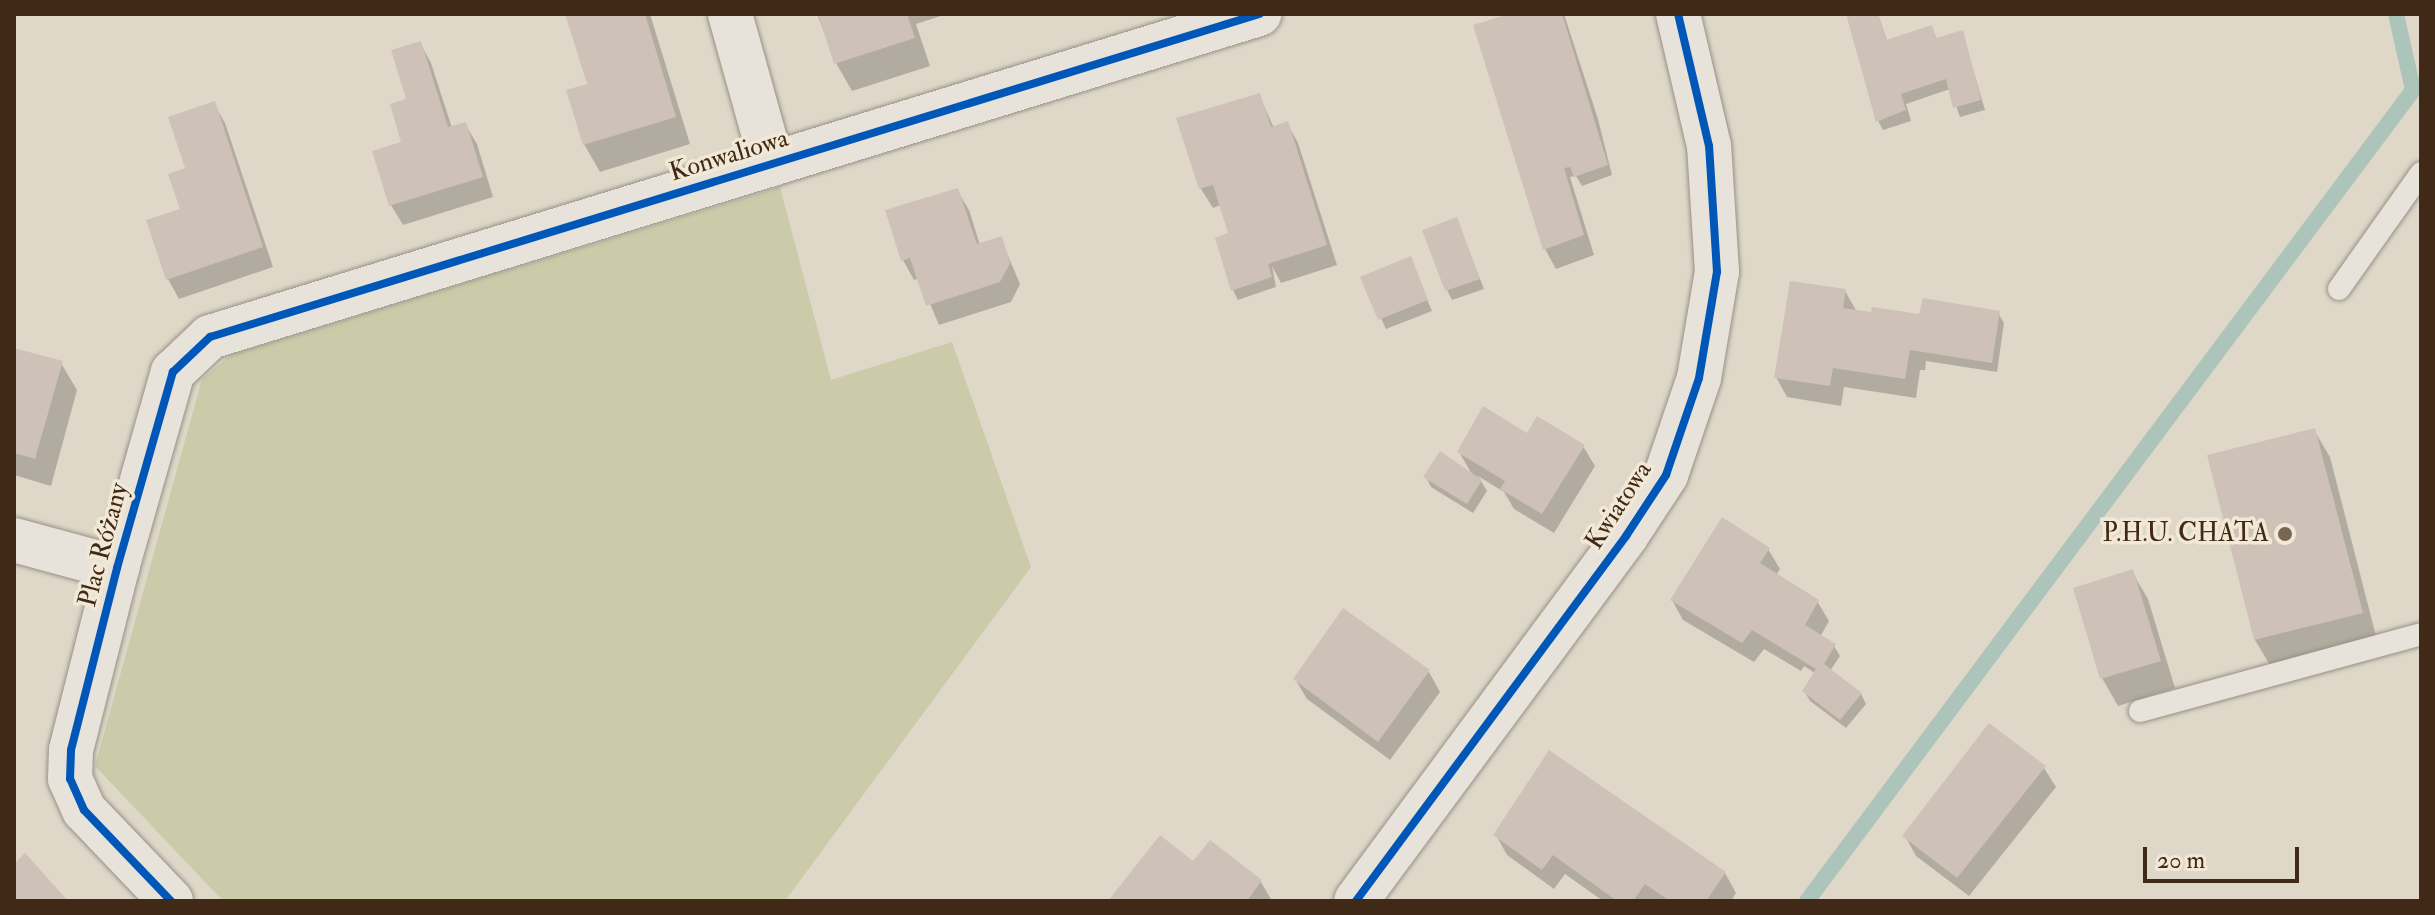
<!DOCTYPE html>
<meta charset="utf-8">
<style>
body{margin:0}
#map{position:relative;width:2435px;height:915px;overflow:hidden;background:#dfd8c9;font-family:"IM FELL Double Pica",serif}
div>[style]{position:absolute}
.green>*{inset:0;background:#cbcaa9}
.shadow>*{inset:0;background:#0003}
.stream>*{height:16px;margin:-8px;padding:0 8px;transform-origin:8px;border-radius:8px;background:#adc4ba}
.building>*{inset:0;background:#cec1b7}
.roads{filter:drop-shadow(0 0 2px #989086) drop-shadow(0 0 2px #989086)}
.service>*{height:22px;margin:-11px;padding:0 11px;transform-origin:11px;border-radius:11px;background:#e7e3db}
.minor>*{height:44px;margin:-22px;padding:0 22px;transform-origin:22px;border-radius:22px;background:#e7e3db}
.cycleway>*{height:8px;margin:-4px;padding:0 4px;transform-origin:4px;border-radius:4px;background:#0057b8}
.dots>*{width:22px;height:22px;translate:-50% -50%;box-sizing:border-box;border:4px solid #f1e8d5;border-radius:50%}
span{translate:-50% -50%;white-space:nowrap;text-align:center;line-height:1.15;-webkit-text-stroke:7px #f1e8d5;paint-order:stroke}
.street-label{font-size:26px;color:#412917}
.poi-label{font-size:26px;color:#412917}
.right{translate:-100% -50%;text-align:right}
.frame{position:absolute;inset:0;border:16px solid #412917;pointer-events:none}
.scale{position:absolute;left:2143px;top:847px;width:156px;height:36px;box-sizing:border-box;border:4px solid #412917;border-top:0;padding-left:10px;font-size:24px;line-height:28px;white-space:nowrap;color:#412917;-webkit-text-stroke:6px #f1e8d5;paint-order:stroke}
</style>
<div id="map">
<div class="green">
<i style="clip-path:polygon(780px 187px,831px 380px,952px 342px,1031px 567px,785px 901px,223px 901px,95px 766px,202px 379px,231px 355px)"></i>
</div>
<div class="shadow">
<i style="clip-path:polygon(567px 14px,650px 14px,690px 144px,600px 172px,584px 144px,589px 85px)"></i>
<i style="clip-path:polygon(817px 14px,947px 14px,916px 24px,930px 66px,852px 91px,836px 63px)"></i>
<i style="clip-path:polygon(1516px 14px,1564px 14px,1598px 119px,1612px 175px,1582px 186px,1576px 176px,1570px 177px,1594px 255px,1556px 269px,1545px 249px)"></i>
<i style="clip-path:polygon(1854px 14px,1878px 14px,1887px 41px,1931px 27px,1937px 39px,1962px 32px,1985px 110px,1960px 117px,1950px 89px,1906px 104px,1911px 121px,1883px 130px,1878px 121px)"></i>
<i style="clip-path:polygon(420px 43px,431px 63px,452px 128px,465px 124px,477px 144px,493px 197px,403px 225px,391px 205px,374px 152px,404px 143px)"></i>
<i style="clip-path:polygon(1259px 95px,1274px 128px,1287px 123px,1298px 143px,1337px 265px,1281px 283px,1272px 266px,1276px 287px,1238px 300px,1233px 290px,1231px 235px,1221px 205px,1213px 208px,1201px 189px,1179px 119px)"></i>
<i style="clip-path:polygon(214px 104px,225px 123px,273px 267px,179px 299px,168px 279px,188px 170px)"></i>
<i style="clip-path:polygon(957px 190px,969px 210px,980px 245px,1001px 239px,1020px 284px,1011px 302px,939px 325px,919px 278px,914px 280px,903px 260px)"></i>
<i style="clip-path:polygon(1456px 219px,1484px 289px,1452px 300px,1447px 290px)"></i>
<i style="clip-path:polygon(1410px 259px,1432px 311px,1386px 329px,1362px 278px)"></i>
<i style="clip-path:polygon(1845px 291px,1857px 312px,1918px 316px,1998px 313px,2004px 323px,1997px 372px,1926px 361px,1925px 370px,1920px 370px,1916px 398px,1844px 387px,1841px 406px,1787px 397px,1776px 377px)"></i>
<i style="clip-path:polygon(14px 350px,61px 363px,77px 390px,51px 486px,14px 475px)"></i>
<i style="clip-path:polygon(2314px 430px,2330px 457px,2377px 640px,2271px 667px,2255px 640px,2209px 456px)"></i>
<i style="clip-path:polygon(1528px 436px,1583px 446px,1595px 466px,1554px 533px,1514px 509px,1504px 492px,1478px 476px,1487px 491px,1473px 513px,1431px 487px,1426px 477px,1473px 476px,1459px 452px)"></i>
<i style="clip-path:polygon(1768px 549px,1780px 569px,1776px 575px,1817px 601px,1829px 621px,1820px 637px,1834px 646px,1840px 656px,1830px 671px,1861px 694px,1866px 704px,1846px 728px,1810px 701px,1804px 691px,1815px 673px,1804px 666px,1801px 671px,1764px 649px,1754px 662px,1683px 620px,1672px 600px)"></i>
<i style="clip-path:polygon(2132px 572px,2148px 599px,2175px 688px,2118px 706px,2102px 678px,2075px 589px)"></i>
<i style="clip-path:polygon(1429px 672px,1440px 692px,1390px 760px,1307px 699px,1295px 679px)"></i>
<i style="clip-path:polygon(2044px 768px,2056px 787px,1969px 896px,1916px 856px,1905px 836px)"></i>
<i style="clip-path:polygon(1496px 835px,1725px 873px,1736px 893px,1731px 901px,1603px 901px,1565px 874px,1554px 889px,1507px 855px)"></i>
<i style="clip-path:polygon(1194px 864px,1261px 882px,1272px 901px,1110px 901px)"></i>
</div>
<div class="stream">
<i style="left:1807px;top:901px;width:1012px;rotate:-53.23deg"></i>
<i style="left:2413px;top:90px;width:78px;rotate:-102.6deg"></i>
</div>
<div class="building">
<i style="clip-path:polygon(565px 14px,645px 14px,676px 117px,583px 145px,566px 90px,587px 84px)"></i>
<i style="clip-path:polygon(818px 14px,907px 14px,915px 38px,834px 64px)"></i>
<i style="clip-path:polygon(1509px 14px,1562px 14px,1608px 165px,1574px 177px,1570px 167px,1564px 168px,1584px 235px,1543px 250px,1473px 25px)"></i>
<i style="clip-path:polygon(1846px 14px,1878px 14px,1886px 40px,1932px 25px,1936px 38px,1963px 30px,1981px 100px,1953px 108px,1946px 79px,1901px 94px,1906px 110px,1876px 122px)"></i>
<i style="clip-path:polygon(421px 41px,448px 127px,466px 122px,483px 177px,389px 206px,372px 151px,401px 142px,390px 104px,406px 99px,391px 50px)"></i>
<i style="clip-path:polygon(1260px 93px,1271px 127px,1288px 121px,1327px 245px,1268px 264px,1272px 277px,1231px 291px,1215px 238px,1228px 233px,1213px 185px,1199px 189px,1176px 118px)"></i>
<i style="clip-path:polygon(215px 101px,263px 247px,166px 280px,146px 220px,180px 209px,168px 174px,185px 168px,168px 117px)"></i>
<i style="clip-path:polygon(958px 188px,977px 244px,1002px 236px,1010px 263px,1000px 282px,926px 306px,910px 258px,901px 261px,885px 210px)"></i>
<i style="clip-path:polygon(1457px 217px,1480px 279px,1445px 291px,1422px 230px)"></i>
<i style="clip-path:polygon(1411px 256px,1428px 300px,1378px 320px,1360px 277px)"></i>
<i style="clip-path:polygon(1790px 281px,1846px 289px,1843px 308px,1871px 312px,1872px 307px,1919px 314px,1923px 298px,2000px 311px,1992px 363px,1910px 350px,1905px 379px,1833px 368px,1830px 386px,1774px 378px)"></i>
<i style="clip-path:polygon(14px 348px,63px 361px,35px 459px,14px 453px)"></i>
<i style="clip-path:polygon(1483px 406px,1527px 433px,1537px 416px,1585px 445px,1542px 514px,1500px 489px,1505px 481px,1457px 452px)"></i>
<i style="clip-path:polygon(2315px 428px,2363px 613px,2254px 640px,2207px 455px)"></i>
<i style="clip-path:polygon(1440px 451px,1482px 480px,1467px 504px,1423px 477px)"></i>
<i style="clip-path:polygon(1722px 517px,1770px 548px,1760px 563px,1819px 600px,1805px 625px,1836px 644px,1824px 664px,1862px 693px,1840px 720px,1802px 691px,1816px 669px,1752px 630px,1742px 643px,1670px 600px)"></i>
<i style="clip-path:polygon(2133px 569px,2161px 661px,2100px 679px,2073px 588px)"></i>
<i style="clip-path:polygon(1343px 608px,1430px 670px,1378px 742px,1293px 679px)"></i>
<i style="clip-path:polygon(1989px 723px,2046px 766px,1957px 878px,1902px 836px)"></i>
<i style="clip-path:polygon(1549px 750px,1726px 872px,1706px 901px,1670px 901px,1645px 884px,1633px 901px,1617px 901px,1553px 855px,1542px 870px,1493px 835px)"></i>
<i style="clip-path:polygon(1160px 835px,1193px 861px,1210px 840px,1262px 880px,1247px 901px,1108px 901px)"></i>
<i style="clip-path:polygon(25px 853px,68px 901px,14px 901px,14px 864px)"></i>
</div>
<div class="roads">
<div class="service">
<i style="left:2339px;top:289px;width:142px;rotate:-54.7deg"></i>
<i style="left:2140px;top:711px;width:291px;rotate:-15.3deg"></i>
</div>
<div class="minor">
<i style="left:730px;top:14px;width:156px;rotate:74.4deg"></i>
<i style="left:14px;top:540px;width:107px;rotate:15.2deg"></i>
<i style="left:171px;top:901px;width:126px;rotate:-133.7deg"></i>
<i style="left:84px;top:810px;width:34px;rotate:-114deg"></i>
<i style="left:70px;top:779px;width:29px;rotate:-88deg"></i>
<i style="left:71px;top:750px;width:188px;rotate:-75.8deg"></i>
<i style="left:117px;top:568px;width:204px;rotate:-74.1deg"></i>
<i style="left:173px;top:372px;width:51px;rotate:-43.4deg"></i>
<i style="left:210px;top:337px;width:1098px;rotate:-17.11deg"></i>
<i style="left:1356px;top:901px;width:454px;rotate:-53.5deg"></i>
<i style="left:1626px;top:536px;width:73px;rotate:-56.7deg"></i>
<i style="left:1666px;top:475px;width:102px;rotate:-71.2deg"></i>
<i style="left:1699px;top:378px;width:108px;rotate:-80.4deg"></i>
<i style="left:1717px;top:272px;width:126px;rotate:-93.6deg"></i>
<i style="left:1709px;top:146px;width:136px;rotate:-103.2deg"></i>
</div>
</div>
<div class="cycleway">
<i style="left:171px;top:901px;width:126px;rotate:-133.7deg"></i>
<i style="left:84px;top:810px;width:34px;rotate:-114deg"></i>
<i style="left:70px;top:779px;width:29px;rotate:-88deg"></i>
<i style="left:71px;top:750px;width:188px;rotate:-75.8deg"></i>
<i style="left:117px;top:568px;width:204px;rotate:-74.1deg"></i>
<i style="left:173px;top:372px;width:51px;rotate:-43.4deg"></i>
<i style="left:210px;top:337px;width:1098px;rotate:-17.11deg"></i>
<i style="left:1356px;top:901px;width:454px;rotate:-53.5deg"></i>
<i style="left:1626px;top:536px;width:73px;rotate:-56.7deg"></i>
<i style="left:1666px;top:475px;width:102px;rotate:-71.2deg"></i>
<i style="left:1699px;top:378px;width:108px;rotate:-80.4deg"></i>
<i style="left:1717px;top:272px;width:126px;rotate:-93.6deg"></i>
<i style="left:1709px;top:146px;width:136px;rotate:-103.2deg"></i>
</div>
<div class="dots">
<i style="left:2285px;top:534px;background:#786655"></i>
</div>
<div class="street-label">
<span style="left:729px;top:156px;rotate:-17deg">Konwaliowa</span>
<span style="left:1619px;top:506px;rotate:-57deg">Kwiatowa</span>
<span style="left:104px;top:545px;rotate:-75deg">Plac Różany</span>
</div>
<div class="poi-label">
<span class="right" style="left:2269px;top:534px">P.H.U. CHATA</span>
</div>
<div class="frame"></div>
<div class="scale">20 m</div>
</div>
